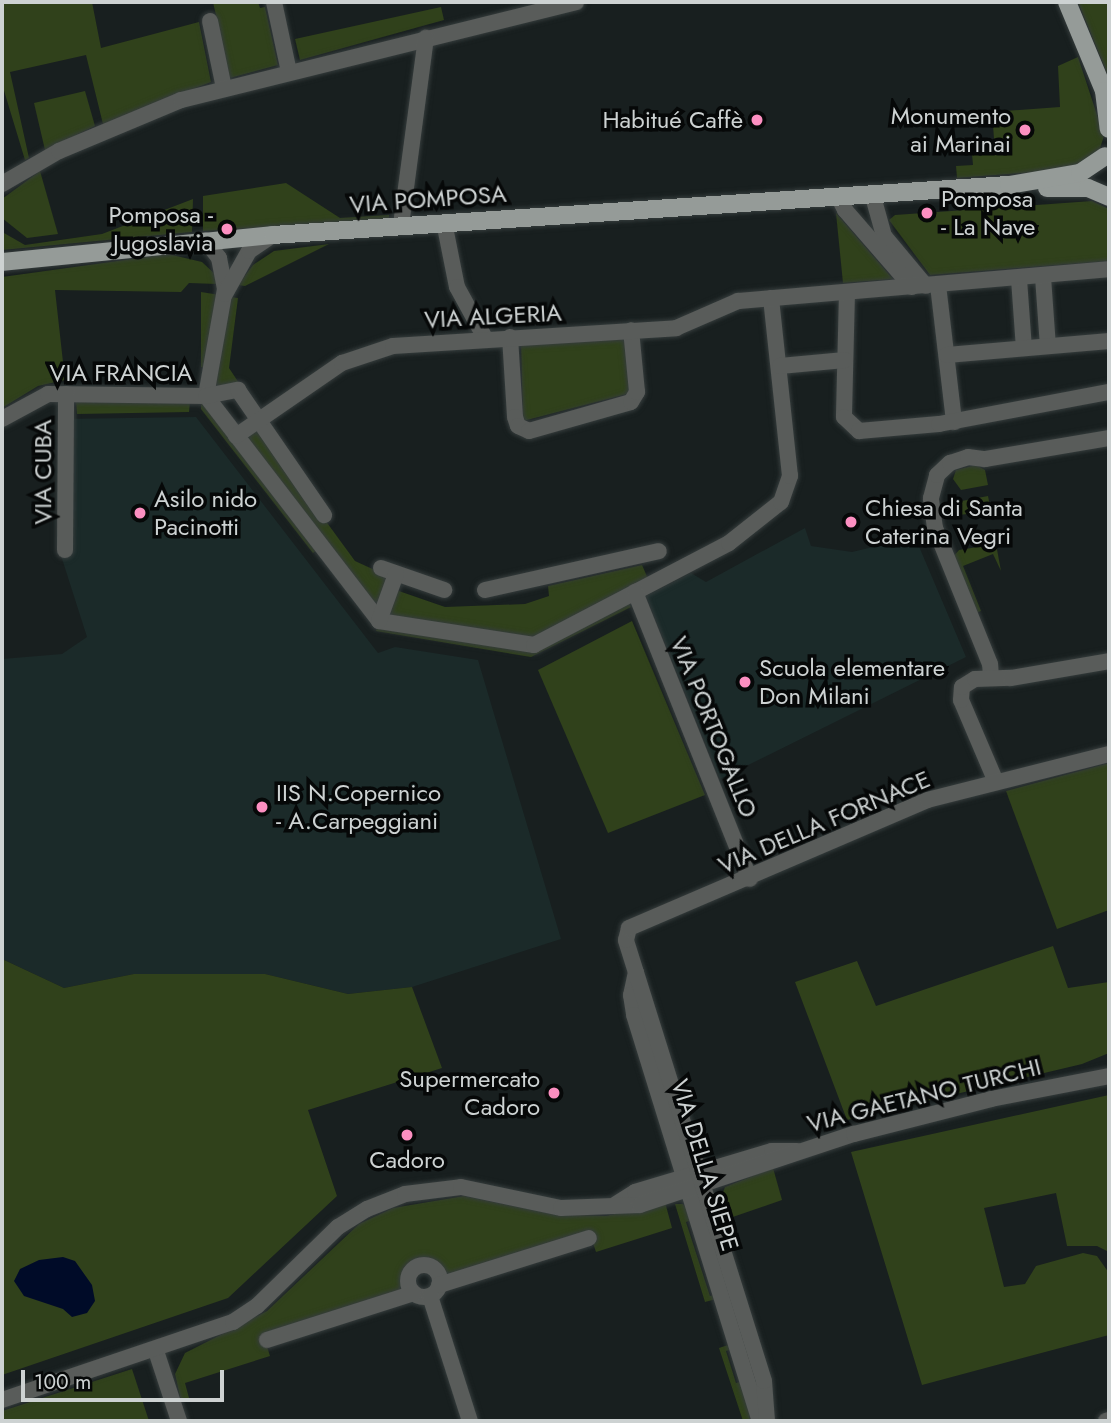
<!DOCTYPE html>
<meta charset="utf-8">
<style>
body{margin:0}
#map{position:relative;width:1111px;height:1423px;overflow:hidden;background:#181f1f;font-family:Jost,sans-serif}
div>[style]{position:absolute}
.built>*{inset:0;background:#1b2a29}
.green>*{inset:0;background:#30411b}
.water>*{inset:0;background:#000b28}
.roads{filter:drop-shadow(0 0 2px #353c3c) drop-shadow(0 0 2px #353c3c)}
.minor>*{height:16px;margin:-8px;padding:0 8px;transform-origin:8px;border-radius:8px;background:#595c5a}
.minor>.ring{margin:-8px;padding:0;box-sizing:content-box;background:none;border:16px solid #595c5a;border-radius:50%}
.major>*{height:18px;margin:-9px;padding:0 9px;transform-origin:9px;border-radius:9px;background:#959b98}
.dots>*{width:19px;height:19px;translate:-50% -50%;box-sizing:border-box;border:4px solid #060808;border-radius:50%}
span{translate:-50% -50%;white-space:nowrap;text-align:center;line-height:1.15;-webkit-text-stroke:7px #060808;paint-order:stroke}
.poi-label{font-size:24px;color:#cdd2d2}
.right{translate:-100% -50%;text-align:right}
.left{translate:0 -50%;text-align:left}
.street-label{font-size:24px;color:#cdd2d2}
.frame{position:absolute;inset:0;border:4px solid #cdd2d2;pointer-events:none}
.scale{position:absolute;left:21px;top:1370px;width:203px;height:32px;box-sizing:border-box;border:4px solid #cdd2d2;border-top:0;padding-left:9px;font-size:21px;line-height:24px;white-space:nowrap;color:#cdd2d2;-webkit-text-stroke:5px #060808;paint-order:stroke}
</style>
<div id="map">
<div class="built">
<i style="clip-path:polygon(196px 417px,378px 653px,395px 647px,478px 660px,561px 939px,412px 987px,348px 994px,265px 974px,134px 974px,64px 988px,2px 959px,2px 659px,62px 654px,87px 637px,57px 543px,60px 419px)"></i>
<i style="clip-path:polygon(805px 528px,811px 546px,852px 552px,915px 537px,966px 657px,720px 779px,646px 596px,691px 573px,706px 582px)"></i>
</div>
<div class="green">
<i style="clip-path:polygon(2px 2px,92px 2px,101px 48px,199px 22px,211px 82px,103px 124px,86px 55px,10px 72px,29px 158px,25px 160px,2px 84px)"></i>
<i style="clip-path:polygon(213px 2px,258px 2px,260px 8px,265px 7px,278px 65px,230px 78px)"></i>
<i style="clip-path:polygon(1078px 2px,1109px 2px,1109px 78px)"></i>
<i style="clip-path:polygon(441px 7px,444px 20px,300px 60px,295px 39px)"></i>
<i style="clip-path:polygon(1078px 57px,1104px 136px,1098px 154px,1074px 169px,957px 178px,956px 166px,973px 165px,972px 154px,995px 152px,992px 112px,1060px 107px,1058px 66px)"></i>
<i style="clip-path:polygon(85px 91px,95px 126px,45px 150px,34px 103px)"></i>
<i style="clip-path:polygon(40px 171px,58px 234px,27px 238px,2px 218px,2px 199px)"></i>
<i style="clip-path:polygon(286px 183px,340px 218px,389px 215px,389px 220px,203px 231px,203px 196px)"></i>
<i style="clip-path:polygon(193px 199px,192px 232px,2px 250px,4px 233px,25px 245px,102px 234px)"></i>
<i style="clip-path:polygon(1092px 201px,1109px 209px,1109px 261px,930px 275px,889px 220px,895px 215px)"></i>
<i style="clip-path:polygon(836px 213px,893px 279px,843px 283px)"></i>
<i style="clip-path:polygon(329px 244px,245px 286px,238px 285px,253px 265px,274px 251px)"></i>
<i style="clip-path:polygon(168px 254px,202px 262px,217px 276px,217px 284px,189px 283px,181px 292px,55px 290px,65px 380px,38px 386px,2px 408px,2px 277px)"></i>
<i style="clip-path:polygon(201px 292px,220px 295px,206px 368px,201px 367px)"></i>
<i style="clip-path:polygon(230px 297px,238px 298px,229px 368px,239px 383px,211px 388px)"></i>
<i style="clip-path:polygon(626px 339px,631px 393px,523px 421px,521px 343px)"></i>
<i style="clip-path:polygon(76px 402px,190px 402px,189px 412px,77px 414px)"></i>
<i style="clip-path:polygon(201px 402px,208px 403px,319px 548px,313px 553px,201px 409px)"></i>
<i style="clip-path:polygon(257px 427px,355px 561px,390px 577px,378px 614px,242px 437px)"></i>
<i style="clip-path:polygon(976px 465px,985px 470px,988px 485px,961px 490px,953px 479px,956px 470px)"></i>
<i style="clip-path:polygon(988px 496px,991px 511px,943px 517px,951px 503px)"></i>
<i style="clip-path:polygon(996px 544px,1001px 571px,993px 554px,963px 566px,981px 611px,976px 613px,953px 557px,959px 550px)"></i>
<i style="clip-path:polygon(642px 565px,649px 581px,531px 639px,388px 616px,396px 590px,445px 607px,525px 604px,549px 596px,548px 586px)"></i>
<i style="clip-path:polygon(627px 600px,631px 607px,531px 657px,376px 631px,379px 624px,532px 649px)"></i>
<i style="clip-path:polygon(632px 621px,705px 795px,608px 833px,538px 670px)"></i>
<i style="clip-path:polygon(1109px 763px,1109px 910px,1057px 929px,1006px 791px)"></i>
<i style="clip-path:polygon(1053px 946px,1068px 988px,1109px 982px,1109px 1053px,1082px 1064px,847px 1120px,795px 982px,857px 961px,876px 1006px)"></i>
<i style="clip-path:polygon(2px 959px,64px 988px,134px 974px,265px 974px,348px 994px,412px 987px,442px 1068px,308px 1110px,337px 1196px,228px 1298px,2px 1375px)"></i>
<i style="clip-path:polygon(1109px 1095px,1109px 1252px,1097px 1246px,1067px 1246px,1056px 1193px,984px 1208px,1004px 1287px,1025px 1284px,1036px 1266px,1083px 1253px,1097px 1256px,1109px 1273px,1109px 1335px,922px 1385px,851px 1152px)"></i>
<i style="clip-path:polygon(773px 1168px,782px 1200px,724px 1220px,719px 1203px,725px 1187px)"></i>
<i style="clip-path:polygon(464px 1196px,552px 1214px,606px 1216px,665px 1202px,672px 1228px,596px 1252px,590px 1234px,449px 1277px,440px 1265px,426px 1260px,413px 1264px,402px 1275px,400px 1293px,264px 1337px,270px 1356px,185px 1383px,189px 1398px,181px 1401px,175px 1374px,185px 1353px,267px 1311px,359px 1224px,393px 1208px)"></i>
<i style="clip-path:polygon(675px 1204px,683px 1204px,694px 1219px,686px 1222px,710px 1296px,719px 1294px,720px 1298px,705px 1302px)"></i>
<i style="clip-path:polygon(734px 1343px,735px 1348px,726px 1351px,736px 1383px,746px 1380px,750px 1421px,743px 1421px,719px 1348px)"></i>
<i style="clip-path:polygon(132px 1369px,149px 1421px,2px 1421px,2px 1411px)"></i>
</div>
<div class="water">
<i style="clip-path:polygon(63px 1257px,75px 1261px,92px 1285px,95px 1301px,87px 1313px,72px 1317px,63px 1309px,24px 1296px,14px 1281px,20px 1269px,39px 1260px)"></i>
</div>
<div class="roads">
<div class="minor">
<i style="left:274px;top:2px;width:72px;rotate:77.9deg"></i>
<i style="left:210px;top:21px;width:68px;rotate:78.2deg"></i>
<i style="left:2px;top:184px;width:66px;rotate:-30.1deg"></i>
<i style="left:59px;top:151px;width:132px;rotate:-22.7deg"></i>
<i style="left:181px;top:100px;width:407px;rotate:-13.9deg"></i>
<i style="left:872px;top:193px;width:45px;rotate:74.4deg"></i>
<i style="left:884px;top:236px;width:65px;rotate:50deg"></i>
<i style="left:838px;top:196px;width:16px;rotate:63deg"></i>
<i style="left:845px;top:210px;width:102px;rotate:49deg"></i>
<i style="left:444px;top:222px;width:66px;rotate:78.7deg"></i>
<i style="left:457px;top:287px;width:58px;rotate:61.2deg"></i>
<i style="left:401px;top:225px;width:189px;rotate:-82.4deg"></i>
<i style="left:205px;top:240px;width:23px;rotate:52deg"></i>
<i style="left:219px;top:258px;width:32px;rotate:79deg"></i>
<i style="left:225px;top:289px;width:109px;rotate:100.1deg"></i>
<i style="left:206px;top:396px;width:284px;rotate:52.4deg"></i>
<i style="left:379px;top:621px;width:157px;rotate:8.8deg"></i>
<i style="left:534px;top:645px;width:220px;rotate:-27.6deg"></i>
<i style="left:729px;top:543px;width:66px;rotate:-38.3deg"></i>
<i style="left:781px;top:502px;width:28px;rotate:-71deg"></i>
<i style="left:790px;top:476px;width:179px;rotate:-96.1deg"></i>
<i style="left:1043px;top:277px;width:69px;rotate:85.9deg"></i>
<i style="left:1019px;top:279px;width:69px;rotate:85.9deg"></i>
<i style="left:938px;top:285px;width:138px;rotate:83.3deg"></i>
<i style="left:847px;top:292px;width:125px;rotate:91.4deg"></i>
<i style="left:844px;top:417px;width:21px;rotate:43deg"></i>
<i style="left:859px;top:431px;width:80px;rotate:-5deg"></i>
<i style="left:939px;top:424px;width:173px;rotate:-10.7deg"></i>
<i style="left:225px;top:294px;width:49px;rotate:-60.8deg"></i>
<i style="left:249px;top:251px;width:29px;rotate:-34deg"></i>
<i style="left:510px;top:337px;width:80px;rotate:86.4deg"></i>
<i style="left:515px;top:417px;width:9px;rotate:72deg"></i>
<i style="left:518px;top:426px;width:12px;rotate:24deg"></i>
<i style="left:529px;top:431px;width:106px;rotate:-15.9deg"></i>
<i style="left:631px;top:402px;width:12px;rotate:-59deg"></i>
<i style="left:637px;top:392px;width:62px;rotate:-95.5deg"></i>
<i style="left:947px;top:355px;width:163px;rotate:-4.9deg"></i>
<i style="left:780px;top:366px;width:65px;rotate:-5.3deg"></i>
<i style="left:2px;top:419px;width:52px;rotate:-28.5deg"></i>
<i style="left:48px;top:394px;width:158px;rotate:0.7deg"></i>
<i style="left:206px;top:396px;width:33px;rotate:-11deg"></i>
<i style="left:238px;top:390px;width:152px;rotate:55.5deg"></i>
<i style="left:236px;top:436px;width:129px;rotate:-34.6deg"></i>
<i style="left:342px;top:363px;width:54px;rotate:-18.4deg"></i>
<i style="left:393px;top:346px;width:284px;rotate:-3.6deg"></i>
<i style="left:676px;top:328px;width:68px;rotate:-23.5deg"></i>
<i style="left:738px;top:301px;width:372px;rotate:-4.9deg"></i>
<i style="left:65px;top:550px;width:156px;rotate:-89.6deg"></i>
<i style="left:381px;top:568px;width:67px;rotate:19.2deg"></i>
<i style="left:485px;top:590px;width:178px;rotate:-12.6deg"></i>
<i style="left:635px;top:592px;width:309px;rotate:68.2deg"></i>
<i style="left:379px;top:621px;width:50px;rotate:-70.1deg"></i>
<i style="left:991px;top:677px;width:13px;rotate:-94deg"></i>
<i style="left:990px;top:664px;width:147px;rotate:-112deg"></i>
<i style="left:935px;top:528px;width:30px;rotate:-98deg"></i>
<i style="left:931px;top:498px;width:24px;rotate:-75deg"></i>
<i style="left:937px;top:475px;width:18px;rotate:-43deg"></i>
<i style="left:950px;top:463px;width:19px;rotate:-18deg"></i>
<i style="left:968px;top:457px;width:17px;rotate:7deg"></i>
<i style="left:985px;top:459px;width:126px;rotate:-9.6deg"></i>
<i style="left:996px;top:782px;width:89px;rotate:-113.1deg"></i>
<i style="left:961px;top:700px;width:13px;rotate:-86deg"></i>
<i style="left:962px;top:687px;width:15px;rotate:-32deg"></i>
<i style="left:975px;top:679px;width:36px;rotate:-2deg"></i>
<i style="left:1011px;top:678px;width:99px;rotate:-9.8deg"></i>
<i style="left:636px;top:972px;width:24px;rotate:102deg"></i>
<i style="left:631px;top:995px;width:20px;rotate:81deg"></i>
<i style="left:634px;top:1015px;width:425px;rotate:72.8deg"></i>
<i style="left:616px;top:1204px;width:22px;rotate:-32deg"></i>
<i style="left:635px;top:1192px;width:143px;rotate:-16.7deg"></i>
<i style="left:772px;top:1151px;width:25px"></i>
<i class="ring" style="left:408px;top:1265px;width:16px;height:16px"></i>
<i style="left:439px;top:1285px;width:157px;rotate:-17.4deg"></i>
<i style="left:430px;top:1296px;width:131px;rotate:72.3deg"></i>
<i style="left:267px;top:1340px;width:154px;rotate:-17.7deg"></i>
<i style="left:156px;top:1351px;width:74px;rotate:71.8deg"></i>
<i style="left:2px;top:1400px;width:244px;rotate:-18.7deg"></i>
<i style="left:233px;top:1322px;width:29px;rotate:-34deg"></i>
<i style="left:257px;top:1306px;width:113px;rotate:-44.3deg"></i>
<i style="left:338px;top:1227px;width:34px;rotate:-32deg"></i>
<i style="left:367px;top:1209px;width:41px;rotate:-21.5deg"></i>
<i style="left:405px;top:1194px;width:56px;rotate:-7.1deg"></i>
<i style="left:461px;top:1187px;width:102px;rotate:11.9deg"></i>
<i style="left:561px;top:1208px;width:79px;rotate:-2.2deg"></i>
<i style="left:640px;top:1205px;width:225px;rotate:-18.4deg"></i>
<i style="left:854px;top:1134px;width:141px;rotate:-14.3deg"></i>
<i style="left:991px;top:1099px;width:120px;rotate:-11deg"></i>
<i style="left:767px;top:1421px;width:40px;rotate:-94.3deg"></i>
<i style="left:764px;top:1381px;width:462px;rotate:-107.4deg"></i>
<i style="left:626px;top:940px;width:12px;rotate:-76deg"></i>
<i style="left:629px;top:928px;width:324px;rotate:-23.2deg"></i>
<i style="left:927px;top:800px;width:188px;rotate:-14.2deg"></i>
<i style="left:1106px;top:1421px;width:3px;rotate:-18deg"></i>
</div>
<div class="major">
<i style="left:1067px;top:2px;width:96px;rotate:67.4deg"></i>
<i style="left:1104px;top:91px;width:38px;rotate:83deg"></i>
<i style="left:1047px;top:188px;width:41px"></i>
<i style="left:1088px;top:188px;width:23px;rotate:23deg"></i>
<i style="left:2px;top:262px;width:272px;rotate:-5.7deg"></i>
<i style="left:273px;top:235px;width:738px;rotate:-3.89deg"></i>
<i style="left:1009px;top:185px;width:72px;rotate:-9.6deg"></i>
<i style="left:1080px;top:173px;width:30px;rotate:-34deg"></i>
</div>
</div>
<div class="dots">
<i style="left:757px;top:120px;background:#fc8fc1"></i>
<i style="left:1025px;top:130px;background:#fc8fc1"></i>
<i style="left:927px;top:213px;background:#fc8fc1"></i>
<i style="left:227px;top:229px;background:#fc8fc1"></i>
<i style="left:140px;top:513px;background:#fc8fc1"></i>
<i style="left:851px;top:522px;background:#fc8fc1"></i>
<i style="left:745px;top:682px;background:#fc8fc1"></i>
<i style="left:262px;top:807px;background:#fc8fc1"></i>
<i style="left:554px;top:1093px;background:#fc8fc1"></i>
<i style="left:407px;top:1135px;background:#fc8fc1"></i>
</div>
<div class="poi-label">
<span class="right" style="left:1011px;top:130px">Monumento<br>ai Marinai</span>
<span class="right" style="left:743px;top:120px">Habitué Caffè</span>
<span class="left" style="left:941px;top:213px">Pomposa<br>- La Nave</span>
<span class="right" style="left:213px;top:229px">Pomposa -<br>Jugoslavia</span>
<span class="left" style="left:154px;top:513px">Asilo nido<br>Pacinotti</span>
<span class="left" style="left:865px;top:522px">Chiesa di Santa<br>Caterina Vegri</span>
<span class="left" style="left:759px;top:682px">Scuola elementare<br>Don Milani</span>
<span class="left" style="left:276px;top:807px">IIS N.Copernico<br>- A.Carpeggiani</span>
<span class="right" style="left:540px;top:1093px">Supermercato<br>Cadoro</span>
<span style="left:407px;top:1160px">Cadoro</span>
</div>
<div class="street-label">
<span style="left:428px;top:199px;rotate:-4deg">VIA POMPOSA</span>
<span style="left:493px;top:316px;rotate:-3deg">VIA ALGERIA</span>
<span style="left:121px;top:373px">VIA FRANCIA</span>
<span style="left:43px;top:472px;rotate:-90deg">VIA CUBA</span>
<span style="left:714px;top:727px;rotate:68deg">VIA PORTOGALLO</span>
<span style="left:824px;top:822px;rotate:-23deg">VIA DELLA FORNACE</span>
<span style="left:924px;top:1095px;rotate:-14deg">VIA GAETANO TURCHI</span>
<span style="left:705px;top:1165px;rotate:73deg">VIA DELLA SIEPE</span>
</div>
<div class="frame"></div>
<div class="scale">100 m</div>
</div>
